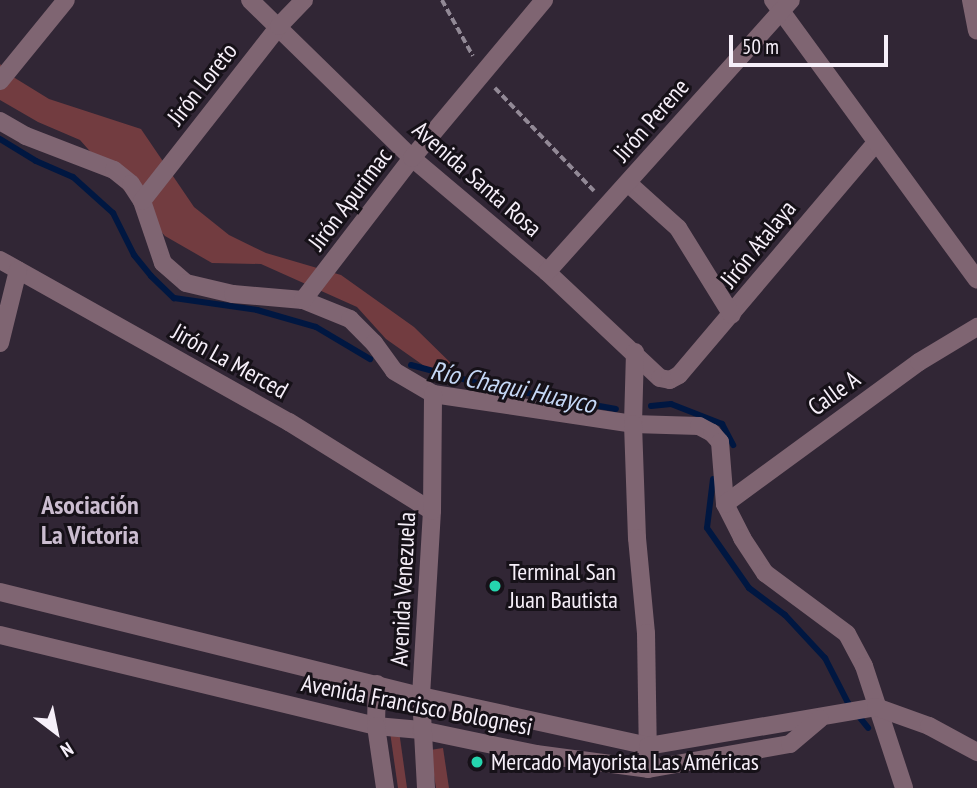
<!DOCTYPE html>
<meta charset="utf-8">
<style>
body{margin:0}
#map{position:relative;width:977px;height:788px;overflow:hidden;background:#312635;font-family:"PT Sans Narrow",sans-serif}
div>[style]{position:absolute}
.green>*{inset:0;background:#723c40}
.stream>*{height:6px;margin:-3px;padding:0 3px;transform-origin:3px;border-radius:3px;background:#001741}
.path>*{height:3.5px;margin-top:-1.75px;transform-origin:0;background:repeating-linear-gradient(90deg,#928996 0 7px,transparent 0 10.5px)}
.minor>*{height:18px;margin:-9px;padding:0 9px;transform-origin:9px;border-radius:9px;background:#7f6572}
.tertiary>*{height:18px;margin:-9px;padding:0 9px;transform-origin:9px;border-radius:9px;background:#7f6572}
.dots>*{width:19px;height:19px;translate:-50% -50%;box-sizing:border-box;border:4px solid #161118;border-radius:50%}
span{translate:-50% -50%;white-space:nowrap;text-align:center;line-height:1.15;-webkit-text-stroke:6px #161118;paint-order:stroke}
.street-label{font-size:24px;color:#f6eff9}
.poi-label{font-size:24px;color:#f6eff9}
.left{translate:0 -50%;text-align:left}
.water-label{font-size:26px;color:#c5d8f6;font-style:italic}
.neighbourhood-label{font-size:26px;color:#cbbdd0;font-weight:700}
.north{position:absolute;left:21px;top:697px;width:70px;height:70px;-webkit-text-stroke:5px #161118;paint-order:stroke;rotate:148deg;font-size:19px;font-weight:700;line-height:28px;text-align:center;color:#f6eff9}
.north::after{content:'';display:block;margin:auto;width:24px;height:32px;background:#f6eff9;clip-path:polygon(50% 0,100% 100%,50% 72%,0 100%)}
.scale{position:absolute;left:729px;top:35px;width:159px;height:32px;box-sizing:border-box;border:4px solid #f6eff9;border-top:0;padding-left:9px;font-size:21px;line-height:24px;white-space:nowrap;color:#f6eff9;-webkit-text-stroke:5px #161118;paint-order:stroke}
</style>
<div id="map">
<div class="green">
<i style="clip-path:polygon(0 64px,10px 75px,49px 99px,141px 129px,194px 207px,229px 235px,266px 253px,341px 275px,414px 327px,464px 376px,437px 375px,386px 339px,357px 307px,261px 264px,212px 263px,165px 236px,80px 140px,38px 122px,0 100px)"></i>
<i style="clip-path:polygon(399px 731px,407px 788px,398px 788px,390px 732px)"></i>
<i style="clip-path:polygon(443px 748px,449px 788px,436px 788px,430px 750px)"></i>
</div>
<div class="stream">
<i style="left:0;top:139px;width:42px;rotate:31.4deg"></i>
<i style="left:36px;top:161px;width:40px;rotate:23.4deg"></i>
<i style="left:73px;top:177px;width:54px;rotate:42deg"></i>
<i style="left:113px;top:213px;width:47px;rotate:63.4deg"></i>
<i style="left:134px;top:255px;width:27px;rotate:51deg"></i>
<i style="left:151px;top:276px;width:32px;rotate:44deg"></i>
<i style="left:174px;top:298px;width:84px;rotate:8.2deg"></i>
<i style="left:257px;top:310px;width:61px;rotate:16.1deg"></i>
<i style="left:316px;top:327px;width:63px;rotate:30.7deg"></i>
<i style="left:411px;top:365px;width:81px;rotate:15.1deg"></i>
<i style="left:489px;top:386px;width:129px;rotate:10.3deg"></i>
<i style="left:651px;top:406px;width:20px;rotate:-6deg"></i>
<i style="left:671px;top:404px;width:55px;rotate:21.4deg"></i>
<i style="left:722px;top:424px;width:24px;rotate:62deg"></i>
<i style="left:713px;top:479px;width:49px;rotate:97deg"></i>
<i style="left:707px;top:528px;width:73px;rotate:55deg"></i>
<i style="left:749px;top:588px;width:45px;rotate:36.9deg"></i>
<i style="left:785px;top:615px;width:59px;rotate:47.1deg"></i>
<i style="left:825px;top:658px;width:51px;rotate:62.9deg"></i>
<i style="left:848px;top:703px;width:32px;rotate:51deg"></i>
</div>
<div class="path">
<i style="left:442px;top:0;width:64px;rotate:61deg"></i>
<i style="left:495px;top:88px;width:143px;rotate:46.1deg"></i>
</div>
<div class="minor">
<i style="left:250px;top:0;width:226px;rotate:44.3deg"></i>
<i style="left:412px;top:158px;width:177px;rotate:40.2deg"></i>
<i style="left:547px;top:272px;width:155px;rotate:43.2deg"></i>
<i style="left:660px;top:378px;width:10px;rotate:11deg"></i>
<i style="left:670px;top:380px;width:10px;rotate:-29deg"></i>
<i style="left:679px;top:375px;width:304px;rotate:-49.7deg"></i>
<i style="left:773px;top:0;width:346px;rotate:53.9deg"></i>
<i style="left:0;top:81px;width:104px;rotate:-50.8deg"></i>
<i style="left:0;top:121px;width:30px;rotate:30deg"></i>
<i style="left:26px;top:136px;width:94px;rotate:21.1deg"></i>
<i style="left:114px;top:170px;width:22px;rotate:39deg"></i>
<i style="left:131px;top:184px;width:20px;rotate:57deg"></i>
<i style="left:142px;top:201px;width:65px;rotate:71.3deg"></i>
<i style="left:163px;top:263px;width:30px;rotate:41deg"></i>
<i style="left:186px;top:283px;width:48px;rotate:13.2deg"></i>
<i style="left:233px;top:294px;width:70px;rotate:4.9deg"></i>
<i style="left:303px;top:300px;width:51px;rotate:22deg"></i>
<i style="left:350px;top:319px;width:34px;rotate:45deg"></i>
<i style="left:374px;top:343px;width:34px;rotate:54deg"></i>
<i style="left:394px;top:371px;width:45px;rotate:30.5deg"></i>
<i style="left:433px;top:394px;width:202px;rotate:8.5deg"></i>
<i style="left:633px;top:424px;width:66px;rotate:1.7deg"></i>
<i style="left:699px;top:426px;width:15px;rotate:28deg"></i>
<i style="left:712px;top:433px;width:12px;rotate:48deg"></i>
<i style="left:720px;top:442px;width:62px;rotate:85.4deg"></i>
<i style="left:725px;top:504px;width:38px;rotate:63deg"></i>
<i style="left:742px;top:538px;width:42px;rotate:56.7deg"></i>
<i style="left:765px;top:573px;width:102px;rotate:36.6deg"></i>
<i style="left:847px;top:634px;width:36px;rotate:62deg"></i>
<i style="left:864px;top:666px;width:128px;rotate:71.8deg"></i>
<i style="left:629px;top:184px;width:66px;rotate:41.9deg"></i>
<i style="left:678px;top:228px;width:102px;rotate:58.2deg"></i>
<i style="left:142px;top:201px;width:222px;rotate:-51.9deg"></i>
<i style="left:279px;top:26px;width:36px;rotate:-46deg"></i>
<i style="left:0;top:260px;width:331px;rotate:29.3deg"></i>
<i style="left:289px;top:422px;width:168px;rotate:31.9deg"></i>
<i style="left:547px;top:272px;width:365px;rotate:-48.1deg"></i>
<i style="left:303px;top:300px;width:179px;rotate:-52.5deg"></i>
<i style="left:412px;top:158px;width:206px;rotate:-50.1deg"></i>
<i style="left:0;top:343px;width:75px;rotate:-76.1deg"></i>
<i style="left:635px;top:352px;width:72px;rotate:91.6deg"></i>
<i style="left:633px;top:424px;width:114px;rotate:88deg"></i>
<i style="left:637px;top:538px;width:95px;rotate:84.6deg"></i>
<i style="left:646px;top:633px;width:124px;rotate:89.1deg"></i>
<i style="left:725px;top:504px;width:240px;rotate:-36.2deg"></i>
<i style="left:919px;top:362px;width:68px;rotate:-31.1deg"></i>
<i style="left:0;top:592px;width:434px;rotate:13.9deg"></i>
<i style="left:421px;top:696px;width:232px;rotate:12.4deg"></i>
<i style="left:648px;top:746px;width:231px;rotate:-9.7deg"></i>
<i style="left:876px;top:707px;width:56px;rotate:19.7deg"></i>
<i style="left:929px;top:726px;width:55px;rotate:28.4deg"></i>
<i style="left:0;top:635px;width:387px;rotate:13.6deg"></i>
<i style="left:376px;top:726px;width:45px;rotate:5.1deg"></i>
<i style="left:421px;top:730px;width:117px;rotate:11.8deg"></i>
<i style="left:536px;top:754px;width:113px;rotate:7.6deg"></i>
<i style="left:648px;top:769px;width:144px;rotate:-10deg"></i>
<i style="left:790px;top:744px;width:39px;rotate:-40deg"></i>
<i style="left:377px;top:684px;width:42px;rotate:91.4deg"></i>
<i style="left:376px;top:726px;width:63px;rotate:81.7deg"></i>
<i style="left:426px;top:788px;width:92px;rotate:-93.1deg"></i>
<i style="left:421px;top:696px;width:185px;rotate:-86.6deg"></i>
<i style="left:432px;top:511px;width:117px;rotate:-89.5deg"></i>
</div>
<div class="tertiary">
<i style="left:971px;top:0;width:31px;rotate:79deg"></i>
</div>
<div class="dots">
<i style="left:495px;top:586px;background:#25d5ae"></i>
<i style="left:477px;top:762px;background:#25d5ae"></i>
</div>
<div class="street-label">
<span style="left:202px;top:84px;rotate:-52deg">Jirón Loreto</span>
<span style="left:651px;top:120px;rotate:-49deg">Jirón Perene</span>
<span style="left:477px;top:179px;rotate:41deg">Avenida Santa Rosa</span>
<span style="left:350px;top:199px;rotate:-53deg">Jirón Apurimac</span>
<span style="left:758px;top:244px;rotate:-51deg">Jirón Atalaya</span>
<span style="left:230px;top:361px;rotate:29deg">Jirón La Merced</span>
<span style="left:834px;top:393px;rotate:-36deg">Calle A</span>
<span style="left:403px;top:589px;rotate:-87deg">Avenida Venezuela</span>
<span style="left:417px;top:705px;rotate:11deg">Avenida Francisco Bolognesi</span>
</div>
<div class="poi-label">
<span class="left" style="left:509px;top:586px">Terminal San<br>Juan Bautista</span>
<span class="left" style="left:491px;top:762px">Mercado Mayorista Las Américas</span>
</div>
<div class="water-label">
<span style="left:513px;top:387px;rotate:12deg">Río Chaqui Huayco</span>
</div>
<div class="neighbourhood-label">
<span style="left:90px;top:520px">Asociación<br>La Victoria</span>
</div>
<div class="north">N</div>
<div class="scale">50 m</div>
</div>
